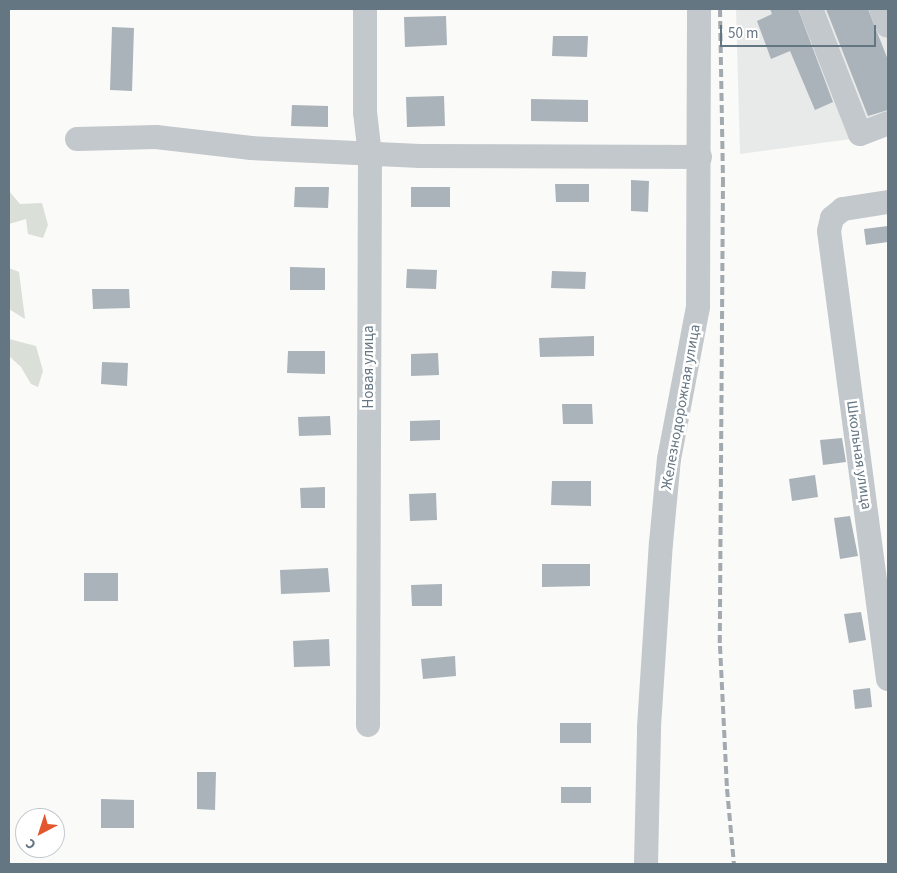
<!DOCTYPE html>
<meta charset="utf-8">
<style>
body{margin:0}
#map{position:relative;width:897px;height:873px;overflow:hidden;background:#fafaf8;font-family:"Source Sans 3",sans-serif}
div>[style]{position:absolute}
.built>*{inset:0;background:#e8e9e9}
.green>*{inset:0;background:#dadfd7}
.building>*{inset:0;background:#aab3b9}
.minor>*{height:24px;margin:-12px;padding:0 12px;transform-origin:12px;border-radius:12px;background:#c3c8cc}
.rail>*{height:4px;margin-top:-2px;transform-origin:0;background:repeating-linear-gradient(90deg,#a2aab0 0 8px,transparent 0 12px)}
span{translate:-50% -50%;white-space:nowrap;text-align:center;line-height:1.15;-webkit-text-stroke:5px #fff;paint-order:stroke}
.street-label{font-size:15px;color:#657683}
.frame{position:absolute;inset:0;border:10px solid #657683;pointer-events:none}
.north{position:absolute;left:15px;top:808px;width:50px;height:50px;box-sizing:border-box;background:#fff;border:1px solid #c1c8cd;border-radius:50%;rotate:220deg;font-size:14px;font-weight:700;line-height:20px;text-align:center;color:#657683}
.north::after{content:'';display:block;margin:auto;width:18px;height:22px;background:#e4572e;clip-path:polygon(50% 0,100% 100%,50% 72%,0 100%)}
.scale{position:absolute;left:720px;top:25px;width:156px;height:22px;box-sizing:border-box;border:2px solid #657683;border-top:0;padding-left:6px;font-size:15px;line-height:18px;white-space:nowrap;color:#657683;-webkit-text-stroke:4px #fff;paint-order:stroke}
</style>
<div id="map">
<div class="built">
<i style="clip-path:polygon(736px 9px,888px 9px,888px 134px,740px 154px)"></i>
</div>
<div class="green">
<i style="clip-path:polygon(9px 191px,20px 204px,42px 203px,48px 225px,43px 238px,28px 234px,26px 219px,9px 224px)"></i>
<i style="clip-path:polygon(9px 268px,19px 272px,25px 319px,9px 309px)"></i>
<i style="clip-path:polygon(9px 339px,36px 346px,43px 371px,38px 387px,31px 384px,21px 367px,9px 356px)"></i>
</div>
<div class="building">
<i style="clip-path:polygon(770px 9px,798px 9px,833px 102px,815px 110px,790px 51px,771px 59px,757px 21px,772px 14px)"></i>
<i style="clip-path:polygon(826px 9px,868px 9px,888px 60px,888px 110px,868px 116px)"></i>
<i style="clip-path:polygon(446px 16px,447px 45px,405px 47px,404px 17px)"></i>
<i style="clip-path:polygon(112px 27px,134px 28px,132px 91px,110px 90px)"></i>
<i style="clip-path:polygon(553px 36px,588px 36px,587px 57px,552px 56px)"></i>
<i style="clip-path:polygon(444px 96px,445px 126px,407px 127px,406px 97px)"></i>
<i style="clip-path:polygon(531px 99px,588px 100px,588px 122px,531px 121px)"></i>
<i style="clip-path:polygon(292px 105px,328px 106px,328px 127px,291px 126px)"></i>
<i style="clip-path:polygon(631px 180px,649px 181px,648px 212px,631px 211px)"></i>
<i style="clip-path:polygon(555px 184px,589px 184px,589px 202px,556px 202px)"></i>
<i style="clip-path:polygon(295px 187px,329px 187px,328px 208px,294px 207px)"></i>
<i style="clip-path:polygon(411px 187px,450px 187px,450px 207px,411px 207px)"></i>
<i style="clip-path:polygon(888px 226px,888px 242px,866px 245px,864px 229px)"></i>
<i style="clip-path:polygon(290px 267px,325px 268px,325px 290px,290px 290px)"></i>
<i style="clip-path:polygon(407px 269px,437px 270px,436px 289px,406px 288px)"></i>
<i style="clip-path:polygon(552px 271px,586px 272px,585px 289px,551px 288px)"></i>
<i style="clip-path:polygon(92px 289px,129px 289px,130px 308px,93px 309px)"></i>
<i style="clip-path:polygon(594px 336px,594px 356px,540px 357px,539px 338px)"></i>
<i style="clip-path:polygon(288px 351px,325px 351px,325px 374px,287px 373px)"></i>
<i style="clip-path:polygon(438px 353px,439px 375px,411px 376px,411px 354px)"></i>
<i style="clip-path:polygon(102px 362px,128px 363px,127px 386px,101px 384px)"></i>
<i style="clip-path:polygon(562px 404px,592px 404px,593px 424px,563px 424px)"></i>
<i style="clip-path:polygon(330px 416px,331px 435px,299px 436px,298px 417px)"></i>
<i style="clip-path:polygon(440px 420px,440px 440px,410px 441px,410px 421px)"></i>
<i style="clip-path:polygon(842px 438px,846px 462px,823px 465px,820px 440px)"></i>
<i style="clip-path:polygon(815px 475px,818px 497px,792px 501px,789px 479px)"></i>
<i style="clip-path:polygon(552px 481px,591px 481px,591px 506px,551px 505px)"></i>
<i style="clip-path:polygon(325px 487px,325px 508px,301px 508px,300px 488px)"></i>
<i style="clip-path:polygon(436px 493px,437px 520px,410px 521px,409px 494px)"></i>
<i style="clip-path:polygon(850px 516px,858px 556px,840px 559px,834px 518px)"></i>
<i style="clip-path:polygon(542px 564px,590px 564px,590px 586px,542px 587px)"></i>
<i style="clip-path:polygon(328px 568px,330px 592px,281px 594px,280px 570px)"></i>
<i style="clip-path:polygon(84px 573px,118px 573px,118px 601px,84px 601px)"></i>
<i style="clip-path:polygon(442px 584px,442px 606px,412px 606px,411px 585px)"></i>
<i style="clip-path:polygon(861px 612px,866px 640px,849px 643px,844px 614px)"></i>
<i style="clip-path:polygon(329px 639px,330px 666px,294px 667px,293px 641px)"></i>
<i style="clip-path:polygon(455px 656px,456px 676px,423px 679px,421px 659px)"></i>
<i style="clip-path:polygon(870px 688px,872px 707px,855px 709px,853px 690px)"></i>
<i style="clip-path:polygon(560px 723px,591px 723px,591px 743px,560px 743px)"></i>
<i style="clip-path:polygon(197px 772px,216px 772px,215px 810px,197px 809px)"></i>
<i style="clip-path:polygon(561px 787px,591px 787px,591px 803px,561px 803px)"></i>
<i style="clip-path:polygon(101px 799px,134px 800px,134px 828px,101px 828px)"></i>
</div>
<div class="minor">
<i style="left:365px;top:9px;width:103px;rotate:90deg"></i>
<i style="left:365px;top:112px;width:43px;rotate:83.4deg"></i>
<i style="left:370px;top:155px;width:570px;rotate:90.2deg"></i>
<i style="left:811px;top:9px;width:134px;rotate:68.6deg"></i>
<i style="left:860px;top:134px;width:30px;rotate:-21deg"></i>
<i style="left:881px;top:9px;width:18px;rotate:68deg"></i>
<i style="left:77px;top:139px;width:79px;rotate:-1.5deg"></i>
<i style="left:156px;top:137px;width:96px;rotate:6.6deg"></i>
<i style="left:251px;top:148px;width:169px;rotate:2.7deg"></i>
<i style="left:420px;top:156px;width:280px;rotate:0.2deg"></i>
<i style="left:888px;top:202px;width:46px;rotate:171.2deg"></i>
<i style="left:843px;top:209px;width:14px;rotate:141deg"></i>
<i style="left:832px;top:218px;width:13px;rotate:103deg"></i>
<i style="left:829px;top:231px;width:452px;rotate:82.5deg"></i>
<i style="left:646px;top:864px;width:137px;rotate:-88.7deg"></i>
<i style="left:649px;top:727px;width:184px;rotate:-86.3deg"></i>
<i style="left:661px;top:543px;width:84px;rotate:-84.6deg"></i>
<i style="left:669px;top:459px;width:155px;rotate:-79.2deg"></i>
<i style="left:698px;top:307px;width:298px;rotate:-89.8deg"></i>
</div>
<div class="rail">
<i style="left:720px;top:9px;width:170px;rotate:89deg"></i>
<i style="left:723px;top:179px;width:467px;rotate:90.4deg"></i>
<i style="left:720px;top:646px;width:143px;rotate:87.2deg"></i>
<i style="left:727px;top:789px;width:75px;rotate:84.7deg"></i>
</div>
<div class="street-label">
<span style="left:369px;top:367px;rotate:-90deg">Новая улица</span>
<span style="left:681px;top:407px;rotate:-80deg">Железнодорожная улица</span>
<span style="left:859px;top:455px;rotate:82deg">Школьная улица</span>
</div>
<div class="frame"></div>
<div class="north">С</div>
<div class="scale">50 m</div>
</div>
